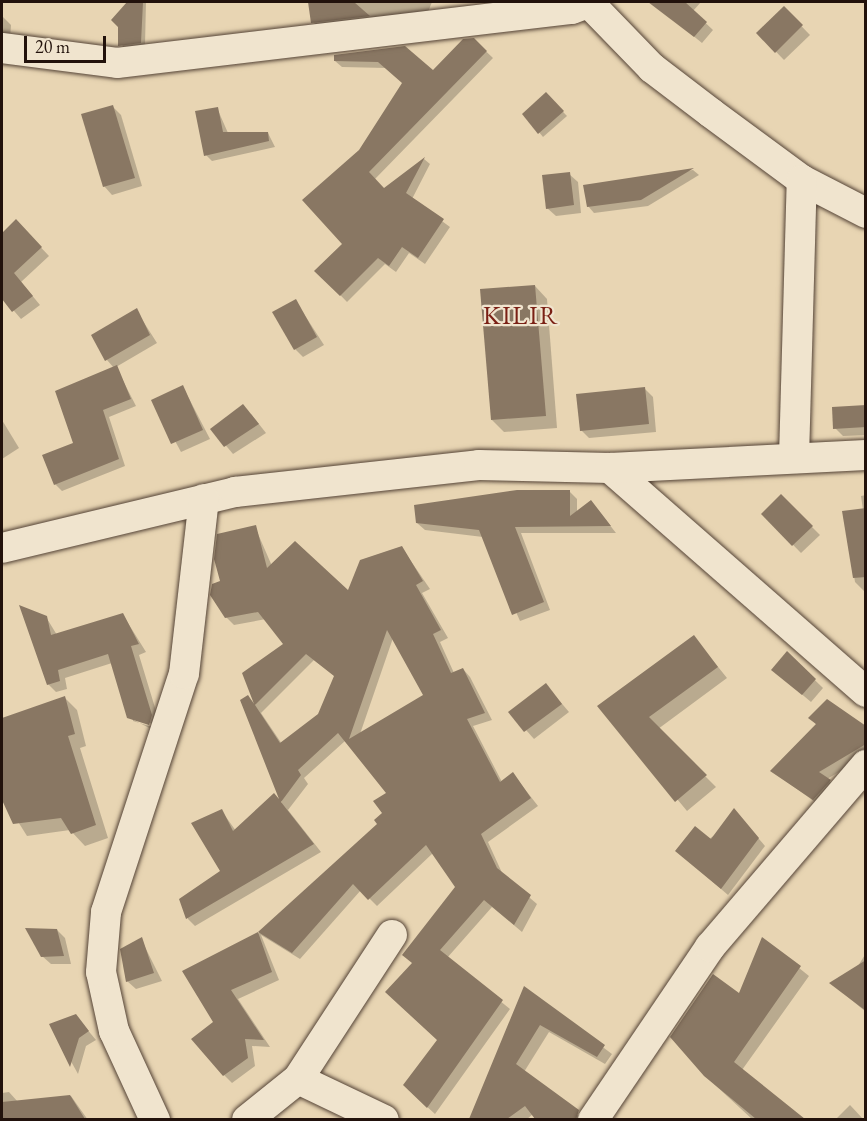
<!DOCTYPE html>
<style>
body{margin:0}
#map{position:relative;width:867px;height:1121px;overflow:hidden;background:#e8d5b3;font-family:"EB Garamond",serif}
div>[style]{position:absolute}
.shadow>*{inset:0;background:#0003}
.building>*{inset:0;background:#897763}
.roads{filter:drop-shadow(0 0 2px #544336) drop-shadow(0 0 2px #544336)}
.street>*{height:30px;margin:-15px;padding:0 15px;transform-origin:15px;border-radius:15px;background:#f0e4ce}
span{translate:-50% -50%;white-space:nowrap;text-align:center;line-height:1.15;-webkit-text-stroke:4.5px #f0e4ce;paint-order:stroke}
.quarter-label{font-size:26px;color:#7a1f14;letter-spacing:1.5px}
.frame{position:absolute;inset:0;border:3px solid #22120c;pointer-events:none}
.scale{position:absolute;left:24px;top:36px;width:82px;height:27px;box-sizing:border-box;border:3px solid #22120c;border-top:0;padding-left:8px;font-size:18px;line-height:21px;white-space:nowrap;color:#22120c;-webkit-text-stroke:4px #f0e4ce;paint-order:stroke}
</style>
<div id="map">
<div class="shadow">
<i style="clip-path:polygon(129px 2px,146px 2px,145px 46px,123px 49px,120px 26px,113px 20px)"></i>
<i style="clip-path:polygon(390px 2px,432px 2px,426px 17px,320px 29px,313px 22px,310px 3px)"></i>
<i style="clip-path:polygon(663px 2px,701px 2px,693px 11px,713px 30px,702px 43px,659px 8px)"></i>
<i style="clip-path:polygon(784px 8px,810px 35px,784px 60px,758px 33px)"></i>
<i style="clip-path:polygon(2px 16px,11px 25px,10px 39px,2px 42px)"></i>
<i style="clip-path:polygon(474px 40px,493px 58px,375px 179px,384px 190px,424px 159px,430px 164px,412px 199px,450px 227px,425px 264px,409px 253px,396px 272px,385px 264px,347px 302px,317px 271px,344px 244px,360px 151px,404px 83px,386px 68px,342px 67px,335px 61px,404px 48px,433px 72px)"></i>
<i style="clip-path:polygon(546px 94px,567px 116px,543px 137px,524px 114px)"></i>
<i style="clip-path:polygon(112px 106px,121px 115px,142px 186px,112px 195px,104px 186px)"></i>
<i style="clip-path:polygon(217px 108px,228px 133px,268px 133px,275px 147px,212px 161px,206px 155px)"></i>
<i style="clip-path:polygon(693px 170px,699px 175px,648px 206px,594px 213px,588px 206px,585px 186px)"></i>
<i style="clip-path:polygon(569px 174px,578px 182px,581px 213px,556px 216px,547px 208px)"></i>
<i style="clip-path:polygon(16px 221px,49px 256px,21px 282px,40px 305px,21px 319px,2px 297px,2px 235px)"></i>
<i style="clip-path:polygon(535px 286px,547px 299px,557px 428px,504px 432px,492px 420px)"></i>
<i style="clip-path:polygon(295px 300px,324px 345px,303px 357px,295px 349px)"></i>
<i style="clip-path:polygon(136px 310px,157px 343px,116px 367px,136px 406px,109px 417px,125px 466px,62px 491px,55px 484px,114px 368px,107px 360px)"></i>
<i style="clip-path:polygon(183px 387px,210px 439px,181px 452px,153px 400px)"></i>
<i style="clip-path:polygon(645px 389px,653px 397px,656px 432px,589px 438px,581px 430px)"></i>
<i style="clip-path:polygon(866px 407px,866px 435px,843px 436px,835px 428px)"></i>
<i style="clip-path:polygon(251px 414px,266px 433px,233px 454px,212px 429px)"></i>
<i style="clip-path:polygon(2px 420px,19px 448px,2px 459px)"></i>
<i style="clip-path:polygon(569px 491px,577px 499px,577px 513px,598px 510px,616px 533px,521px 533px,550px 610px,520px 621px,483px 537px,425px 530px,417px 523px)"></i>
<i style="clip-path:polygon(866px 495px,866px 593px,855px 582px,844px 513px,863px 510px,861px 496px)"></i>
<i style="clip-path:polygon(781px 496px,820px 535px,801px 553px,763px 514px)"></i>
<i style="clip-path:polygon(evenodd,255px 527px,272px 566px,348px 592px,402px 548px,430px 589px,422px 593px,448px 638px,440px 642px,454px 673px,463px 669px,470px 677px,492px 720px,473px 726px,502px 782px,513px 774px,538px 806px,488px 842px,503px 875px,537px 904px,522px 932px,492px 907px,447px 958px,510px 1009px,435px 1114px,412px 1093px,439px 1040px,413px 964px,457px 887px,433px 853px,377px 906px,361px 890px,300px 959px,261px 935px,279px 980px,238px 999px,270px 1047px,252px 1046px,255px 1066px,232px 1083px,224px 1075px,215px 1022px,185px 971px,259px 933px,379px 824px,388px 793px,345px 741px,304px 778px,308px 784px,288px 810px,321px 852px,195px 926px,188px 919px,181px 899px,222px 871px,221px 810px,236px 831px,274px 795px,282px 803px,241px 701px,248px 697px,256px 705px,244px 674px,286px 644px,266px 619px,234px 625px,226px 617px,222px 582px,255px 527px,393px 638px,425px 696px,360px 734px,393px 638px,255px 527px,314px 660px,336px 677px,319px 715px,282px 744px,261px 713px,314px 660px)"></i>
<i style="clip-path:polygon(evenodd,123px 615px,146px 652px,139px 655px,160px 724px,157px 732px,128px 717px,112px 663px,65px 678px,67px 689px,56px 692px,48px 684px,46px 617px,57px 635px,123px 615px,133px 718px,157px 725px,156px 728px,133px 721px,133px 718px)"></i>
<i style="clip-path:polygon(694px 637px,727px 678px,658px 729px,716px 787px,687px 811px,600px 706px)"></i>
<i style="clip-path:polygon(787px 653px,823px 688px,811px 702px,773px 670px)"></i>
<i style="clip-path:polygon(546px 685px,569px 712px,534px 739px,510px 712px)"></i>
<i style="clip-path:polygon(64px 697px,77px 710px,86px 746px,80px 748px,108px 838px,85px 846px,70px 830px,27px 836px,2px 796px,2px 720px)"></i>
<i style="clip-path:polygon(810px 718px,866px 728px,866px 756px,827px 779px,838px 789px,822px 807px,772px 771px,817px 725px)"></i>
<i style="clip-path:polygon(740px 817px,765px 846px,728px 895px,684px 857px)"></i>
<i style="clip-path:polygon(57px 930px,65px 938px,71px 964px,51px 964px,42px 956px)"></i>
<i style="clip-path:polygon(141px 939px,162px 981px,136px 989px,127px 981px)"></i>
<i style="clip-path:polygon(763px 939px,809px 976px,742px 1070px,801px 1120px,753px 1120px,714px 1084px)"></i>
<i style="clip-path:polygon(866px 953px,866px 1012px,831px 983px,858px 966px)"></i>
<i style="clip-path:polygon(524px 988px,612px 1054px,605px 1064px,549px 1032px,524px 1072px,584px 1120px,538px 1120px,533px 1114px,526px 1120px,478px 1120px,473px 1114px)"></i>
<i style="clip-path:polygon(76px 1016px,96px 1040px,86px 1046px,78px 1074px,51px 1025px)"></i>
<i style="clip-path:polygon(9px 1092px,18px 1102px,71px 1096px,88px 1120px,2px 1120px,2px 1093px)"></i>
<i style="clip-path:polygon(850px 1105px,864px 1120px,835px 1120px)"></i>
</div>
<div class="building">
<i style="clip-path:polygon(127px 2px,143px 2px,141px 43px,118px 46px,118px 27px,111px 20px)"></i>
<i style="clip-path:polygon(308px 2px,354px 2px,370px 16px,311px 23px)"></i>
<i style="clip-path:polygon(648px 2px,685px 2px,707px 22px,694px 37px)"></i>
<i style="clip-path:polygon(784px 6px,803px 25px,775px 53px,756px 33px)"></i>
<i style="clip-path:polygon(474px 38px,487px 51px,369px 172px,384px 188px,425px 157px,406px 193px,444px 219px,418px 258px,402px 247px,389px 266px,378px 258px,340px 296px,314px 271px,342px 244px,302px 200px,359px 150px,402px 83px,378px 62px,334px 61px,334px 55px,405px 46px,433px 70px,463px 39px)"></i>
<i style="clip-path:polygon(546px 92px,564px 111px,538px 134px,522px 114px)"></i>
<i style="clip-path:polygon(113px 105px,135px 178px,103px 187px,81px 114px)"></i>
<i style="clip-path:polygon(218px 107px,223px 132px,268px 132px,269px 141px,204px 156px,195px 111px)"></i>
<i style="clip-path:polygon(694px 168px,641px 200px,587px 207px,583px 185px)"></i>
<i style="clip-path:polygon(570px 172px,574px 205px,546px 209px,542px 175px)"></i>
<i style="clip-path:polygon(16px 219px,42px 247px,14px 273px,33px 296px,12px 312px,2px 299px,2px 233px)"></i>
<i style="clip-path:polygon(535px 285px,546px 416px,491px 420px,480px 289px)"></i>
<i style="clip-path:polygon(296px 299px,317px 337px,294px 350px,272px 312px)"></i>
<i style="clip-path:polygon(137px 308px,150px 335px,105px 361px,91px 335px)"></i>
<i style="clip-path:polygon(117px 365px,131px 399px,103px 410px,119px 459px,54px 485px,42px 455px,73px 443px,55px 391px)"></i>
<i style="clip-path:polygon(183px 385px,203px 430px,171px 444px,151px 400px)"></i>
<i style="clip-path:polygon(645px 387px,649px 424px,580px 431px,576px 394px)"></i>
<i style="clip-path:polygon(243px 404px,259px 424px,224px 447px,210px 429px)"></i>
<i style="clip-path:polygon(866px 405px,866px 427px,833px 429px,832px 407px)"></i>
<i style="clip-path:polygon(517px 490px,570px 490px,570px 516px,591px 500px,611px 526px,515px 527px,544px 602px,512px 615px,479px 530px,416px 523px,414px 505px)"></i>
<i style="clip-path:polygon(781px 494px,813px 526px,792px 546px,761px 514px)"></i>
<i style="clip-path:polygon(866px 508px,866px 577px,853px 578px,842px 511px)"></i>
<i style="clip-path:polygon(evenodd,256px 525px,267px 568px,295px 541px,348px 590px,360px 560px,402px 546px,423px 581px,416px 585px,441px 630px,433px 634px,451px 673px,463px 668px,485px 713px,467px 719px,500px 782px,513px 772px,531px 798px,481px 834px,497px 868px,531px 895px,514px 925px,484px 900px,440px 950px,503px 1000px,427px 1108px,403px 1085px,437px 1040px,385px 992px,412px 963px,402px 955px,455px 887px,426px 845px,368px 900px,353px 884px,292px 953px,258px 932px,377px 824px,374px 820px,382px 813px,373px 801px,386px 793px,338px 733px,298px 770px,301px 775px,281px 802px,314px 844px,186px 919px,179px 899px,220px 871px,191px 823px,222px 809px,233px 831px,274px 793px,279px 799px,240px 700px,248px 695px,254px 704px,242px 673px,283px 644px,258px 612px,225px 618px,210px 595px,212px 584px,220px 581px,214px 559px,217px 534px,256px 525px,387px 630px,423px 695px,349px 739px,387px 630px,256px 525px,306px 654px,334px 676px,318px 714px,280px 743px,255px 705px,306px 654px)"></i>
<i style="clip-path:polygon(19px 605px,47px 616px,51px 635px,123px 613px,139px 644px,131px 646px,152px 715px,149px 725px,127px 718px,108px 654px,58px 670px,60px 681px,47px 685px)"></i>
<i style="clip-path:polygon(694px 635px,718px 667px,649px 717px,707px 775px,675px 802px,597px 706px)"></i>
<i style="clip-path:polygon(787px 651px,816px 679px,802px 695px,771px 670px)"></i>
<i style="clip-path:polygon(546px 683px,562px 704px,524px 732px,508px 712px)"></i>
<i style="clip-path:polygon(65px 696px,75px 734px,68px 736px,96px 825px,71px 834px,61px 818px,13px 824px,2px 800px,2px 718px)"></i>
<i style="clip-path:polygon(827px 699px,866px 726px,866px 744px,819px 772px,831px 780px,813px 800px,770px 771px,816px 724px,808px 718px)"></i>
<i style="clip-path:polygon(734px 808px,759px 838px,721px 889px,675px 851px,695px 826px,711px 839px)"></i>
<i style="clip-path:polygon(25px 928px,57px 929px,64px 956px,41px 957px)"></i>
<i style="clip-path:polygon(258px 932px,272px 972px,231px 990px,264px 1040px,245px 1039px,248px 1058px,223px 1076px,191px 1039px,213px 1022px,182px 971px)"></i>
<i style="clip-path:polygon(142px 937px,154px 973px,126px 982px,120px 949px)"></i>
<i style="clip-path:polygon(762px 937px,801px 966px,734px 1062px,805px 1119px,756px 1119px,704px 1076px,670px 1037px,713px 974px,739px 993px)"></i>
<i style="clip-path:polygon(866px 960px,866px 1011px,829px 983px)"></i>
<i style="clip-path:polygon(524px 986px,605px 1045px,597px 1057px,540px 1025px,516px 1064px,579px 1110px,576px 1119px,535px 1119px,525px 1106px,507px 1119px,469px 1119px)"></i>
<i style="clip-path:polygon(76px 1014px,89px 1031px,79px 1038px,70px 1067px,49px 1024px)"></i>
<i style="clip-path:polygon(70px 1095px,85px 1119px,2px 1119px,2px 1102px)"></i>
</div>
<div class="roads">
<div class="street">
<i style="left:589px;top:3px;width:91px;rotate:45.9deg"></i>
<i style="left:652px;top:68px;width:74px;rotate:37.3deg"></i>
<i style="left:711px;top:113px;width:113px;rotate:36.4deg"></i>
<i style="left:802px;top:180px;width:72px;rotate:27.3deg"></i>
<i style="left:2px;top:48px;width:116px;rotate:7.4deg"></i>
<i style="left:117px;top:63px;width:458px;rotate:-6.8deg"></i>
<i style="left:572px;top:9px;width:19px;rotate:-21deg"></i>
<i style="left:794px;top:458px;width:278px;rotate:-88.4deg"></i>
<i style="left:610px;top:468px;width:340px;rotate:41.2deg"></i>
<i style="left:2px;top:548px;width:240px;rotate:-13.5deg"></i>
<i style="left:235px;top:492px;width:245px;rotate:-6.3deg"></i>
<i style="left:479px;top:465px;width:131px;rotate:1.3deg"></i>
<i style="left:610px;top:468px;width:256px;rotate:-2.9deg"></i>
<i style="left:298px;top:1079px;width:95px;rotate:25.5deg"></i>
<i style="left:155px;top:1120px;width:98px;rotate:-114.7deg"></i>
<i style="left:114px;top:1031px;width:60px;rotate:-102.4deg"></i>
<i style="left:101px;top:972px;width:60px;rotate:-85.2deg"></i>
<i style="left:106px;top:912px;width:250px;rotate:-71.9deg"></i>
<i style="left:184px;top:674px;width:176px;rotate:-83.5deg"></i>
<i style="left:247px;top:1120px;width:65px;rotate:-38.8deg"></i>
<i style="left:298px;top:1079px;width:172px;rotate:-56.9deg"></i>
<i style="left:593px;top:1120px;width:209px;rotate:-55.9deg"></i>
<i style="left:710px;top:947px;width:240px;rotate:-49.4deg"></i>
</div>
</div>
<div class="quarter-label">
<span style="left:521px;top:316px">KILIR</span>
</div>
<div class="frame"></div>
<div class="scale">20 m</div>
</div>
